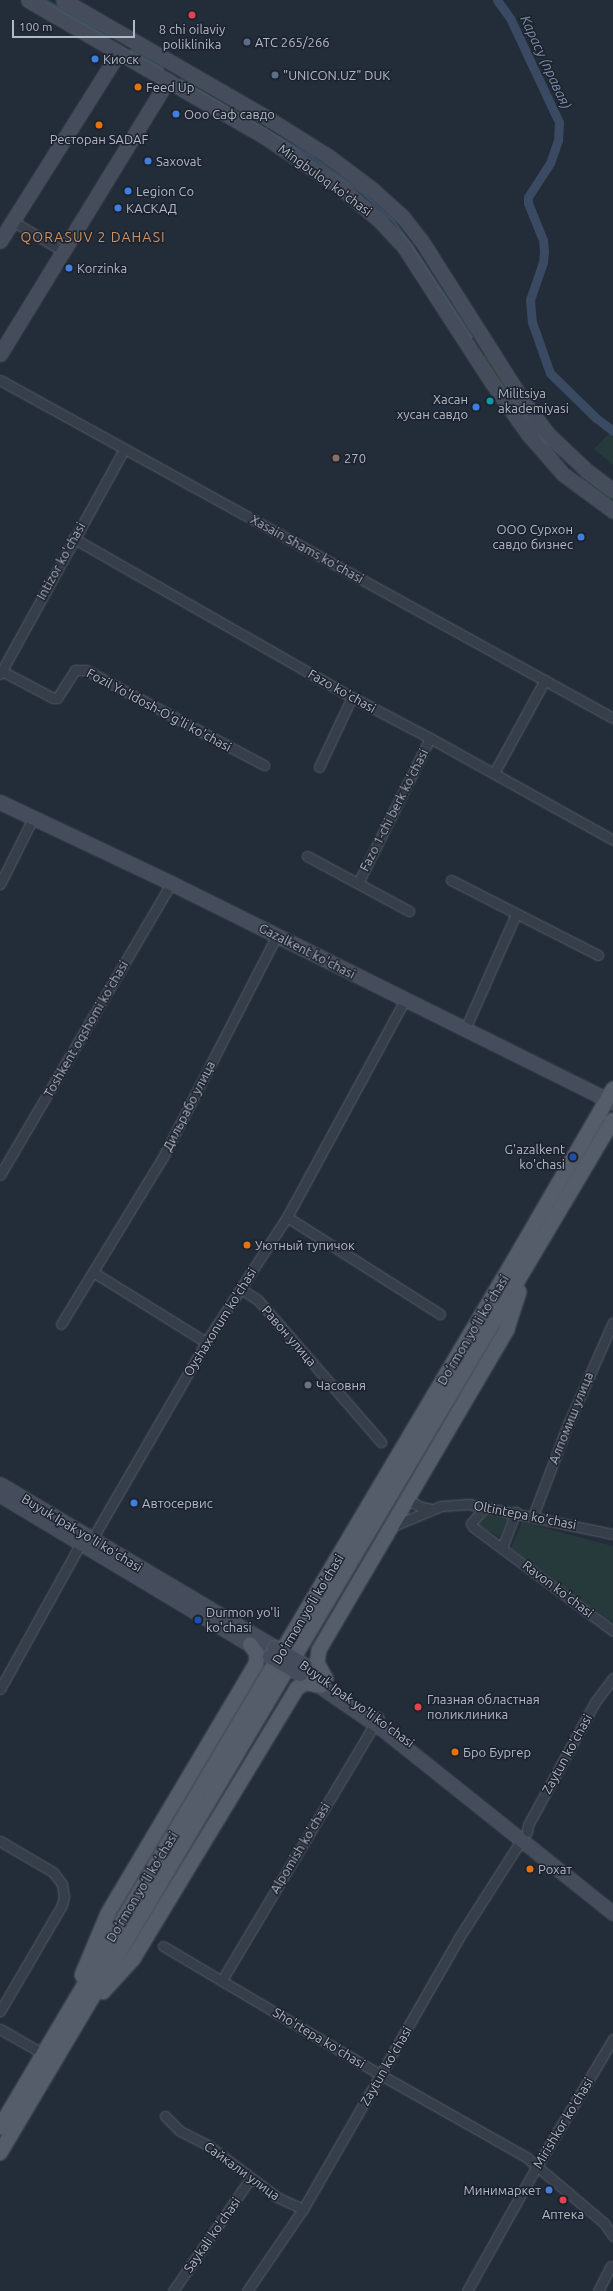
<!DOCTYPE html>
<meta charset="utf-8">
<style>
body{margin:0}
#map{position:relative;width:613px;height:2291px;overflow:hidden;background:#232c39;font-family:Ubuntu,sans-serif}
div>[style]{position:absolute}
.green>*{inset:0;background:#26393b}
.stream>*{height:2.5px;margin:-1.25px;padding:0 1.25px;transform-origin:1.25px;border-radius:1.25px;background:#394a62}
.canal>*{height:9px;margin:-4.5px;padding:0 4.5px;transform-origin:4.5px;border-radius:4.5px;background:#394a62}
.roads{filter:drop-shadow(0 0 1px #545c67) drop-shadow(0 0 1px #545c67)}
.street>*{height:9px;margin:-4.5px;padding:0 4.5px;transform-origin:4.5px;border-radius:4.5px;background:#363e49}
.secondary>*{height:13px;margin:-6.5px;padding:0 6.5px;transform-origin:6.5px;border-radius:6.5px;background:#454d5c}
.primary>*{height:14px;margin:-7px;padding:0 7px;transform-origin:7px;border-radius:7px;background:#545d69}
.bridges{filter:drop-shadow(0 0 1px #545c67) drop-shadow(0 0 1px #545c67)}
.secondary-bridge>*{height:13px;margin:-6.5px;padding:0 6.5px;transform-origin:6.5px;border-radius:6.5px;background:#454d5c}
.dots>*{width:11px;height:11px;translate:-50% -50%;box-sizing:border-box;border:2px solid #1c232e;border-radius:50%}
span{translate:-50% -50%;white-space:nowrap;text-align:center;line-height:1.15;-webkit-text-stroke:3px #1c232e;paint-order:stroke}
.poi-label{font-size:13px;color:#b1b9c5}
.left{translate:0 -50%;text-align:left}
.right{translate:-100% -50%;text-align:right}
.street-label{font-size:13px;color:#b1b9c5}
.water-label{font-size:14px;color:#7b8fac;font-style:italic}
.neighbourhood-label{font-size:14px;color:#ce9264;letter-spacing:1px}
.scale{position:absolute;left:12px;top:20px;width:123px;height:18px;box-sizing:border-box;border:2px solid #b1b9c5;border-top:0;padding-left:5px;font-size:12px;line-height:14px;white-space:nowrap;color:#b1b9c5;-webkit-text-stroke:3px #1c232e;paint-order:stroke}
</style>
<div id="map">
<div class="green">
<i style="clip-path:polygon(40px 0,50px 0,110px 35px,107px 39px)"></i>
<i style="clip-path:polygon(132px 48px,163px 66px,161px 70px,130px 52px)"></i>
<i style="clip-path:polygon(182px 77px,327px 164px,398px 222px,394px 224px,361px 194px,325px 167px,179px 81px)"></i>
<i style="clip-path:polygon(412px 242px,472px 334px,468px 337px,408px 245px)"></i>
<i style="clip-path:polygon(485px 354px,521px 409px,561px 456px,557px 459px,537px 436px,481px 357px)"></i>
<i style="clip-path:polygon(613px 429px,613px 465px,594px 449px)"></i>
<i style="clip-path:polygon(583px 475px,613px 497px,613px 504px,580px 479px)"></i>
<i style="clip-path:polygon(486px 1514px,507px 1519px,500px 1537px,478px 1525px)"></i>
<i style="clip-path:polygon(522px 1522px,613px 1546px,613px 1623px,511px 1548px)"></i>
</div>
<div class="stream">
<i style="left:45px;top:0;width:72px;rotate:30.1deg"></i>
<i style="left:131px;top:50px;width:36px;rotate:30deg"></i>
<i style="left:181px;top:80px;width:151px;rotate:30.3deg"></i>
<i style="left:311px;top:156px;width:64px;rotate:35.4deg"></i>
<i style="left:363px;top:193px;width:40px;rotate:42deg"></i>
<i style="left:393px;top:220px;width:32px;rotate:54deg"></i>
<i style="left:412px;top:246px;width:108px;rotate:56.8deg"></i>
</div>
<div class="canal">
<i style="left:497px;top:0;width:22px;rotate:54deg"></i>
<i style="left:510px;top:18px;width:115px;rotate:64.8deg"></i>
<i style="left:559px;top:122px;width:18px;rotate:93deg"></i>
<i style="left:558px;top:140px;width:24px;rotate:109deg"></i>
<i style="left:550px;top:163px;width:40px;rotate:122.9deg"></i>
<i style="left:528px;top:197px;width:6px;rotate:90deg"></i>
<i style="left:528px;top:203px;width:40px;rotate:68deg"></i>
<i style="left:543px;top:240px;width:11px;rotate:85deg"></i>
<i style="left:544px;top:251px;width:11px;rotate:95deg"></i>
<i style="left:543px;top:262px;width:40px;rotate:108.9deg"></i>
<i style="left:530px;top:300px;width:22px;rotate:85deg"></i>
<i style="left:532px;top:322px;width:54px;rotate:70.6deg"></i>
<i style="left:550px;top:373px;width:64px;rotate:44.4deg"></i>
<i style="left:596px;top:418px;width:21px;rotate:37deg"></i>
</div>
<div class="roads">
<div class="street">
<i style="left:12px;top:221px;width:59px;rotate:30.5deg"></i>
<i style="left:0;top:380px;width:700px;rotate:28.87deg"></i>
<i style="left:73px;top:538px;width:321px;rotate:29.7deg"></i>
<i style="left:352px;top:697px;width:88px;rotate:27.7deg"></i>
<i style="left:430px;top:738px;width:210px;rotate:29.1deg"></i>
<i style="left:0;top:670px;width:60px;rotate:27.8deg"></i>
<i style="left:53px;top:698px;width:4px"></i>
<i style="left:57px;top:698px;width:33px;rotate:-57deg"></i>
<i style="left:75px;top:670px;width:11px"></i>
<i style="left:86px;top:670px;width:202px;rotate:28.1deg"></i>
<i style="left:0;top:674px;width:257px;rotate:-61.1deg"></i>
<i style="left:319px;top:767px;width:77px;rotate:-64.8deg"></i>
<i style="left:494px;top:773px;width:106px;rotate:-61.3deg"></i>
<i style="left:307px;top:856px;width:116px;rotate:28.3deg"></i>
<i style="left:451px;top:880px;width:165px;rotate:27deg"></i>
<i style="left:358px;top:883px;width:162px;rotate:-63.6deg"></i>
<i style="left:0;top:884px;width:74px;rotate:-63.4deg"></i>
<i style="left:465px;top:1029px;width:126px;rotate:-66.1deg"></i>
<i style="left:0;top:1175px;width:338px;rotate:-59.6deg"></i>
<i style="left:287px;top:1217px;width:181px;rotate:32.4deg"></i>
<i style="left:93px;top:1272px;width:133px;rotate:31.8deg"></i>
<i style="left:241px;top:1289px;width:20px;rotate:33deg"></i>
<i style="left:258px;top:1300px;width:188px;rotate:49.1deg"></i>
<i style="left:61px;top:1324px;width:198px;rotate:-58.6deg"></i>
<i style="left:164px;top:1155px;width:247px;rotate:-62.8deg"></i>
<i style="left:408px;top:1500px;width:15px;rotate:28deg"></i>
<i style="left:421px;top:1507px;width:11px;rotate:10deg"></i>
<i style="left:486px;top:1506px;width:23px;rotate:131deg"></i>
<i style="left:471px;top:1523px;width:4px;rotate:63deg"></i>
<i style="left:473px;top:1527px;width:174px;rotate:36.6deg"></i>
<i style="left:533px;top:1516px;width:98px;rotate:-69.2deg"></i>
<i style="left:568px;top:1424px;width:111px;rotate:-66.2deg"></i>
<i style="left:393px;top:1526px;width:52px;rotate:-22.6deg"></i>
<i style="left:441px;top:1506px;width:28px;rotate:-4deg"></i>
<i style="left:469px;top:1504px;width:147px;rotate:11.8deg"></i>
<i style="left:92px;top:1539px;width:228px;rotate:-59.9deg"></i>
<i style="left:206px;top:1342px;width:149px;rotate:-57.1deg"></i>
<i style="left:287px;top:1217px;width:247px;rotate:-61.5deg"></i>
<i style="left:502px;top:1548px;width:39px;rotate:-69deg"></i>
<i style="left:0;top:1689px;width:167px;rotate:-61deg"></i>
<i style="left:527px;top:1832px;width:7px;rotate:-82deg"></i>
<i style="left:528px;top:1825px;width:140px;rotate:-61.4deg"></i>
<i style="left:595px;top:1702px;width:30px;rotate:-53deg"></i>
<i style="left:0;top:1841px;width:61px;rotate:30.3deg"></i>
<i style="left:53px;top:1872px;width:15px;rotate:53deg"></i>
<i style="left:62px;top:1884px;width:12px;rotate:81deg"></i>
<i style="left:64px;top:1896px;width:9px;rotate:103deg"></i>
<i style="left:62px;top:1905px;width:123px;rotate:120.3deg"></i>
<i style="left:163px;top:1946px;width:253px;rotate:30.6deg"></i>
<i style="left:381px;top:2075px;width:167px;rotate:29.5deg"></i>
<i style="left:526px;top:2157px;width:102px;rotate:40.2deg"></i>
<i style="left:604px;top:2223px;width:16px;rotate:55deg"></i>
<i style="left:222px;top:1980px;width:306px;rotate:-59.2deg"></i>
<i style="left:0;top:2029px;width:54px;rotate:29.9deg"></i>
<i style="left:165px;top:2116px;width:21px;rotate:45deg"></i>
<i style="left:180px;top:2131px;width:31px;rotate:27deg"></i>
<i style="left:208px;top:2145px;width:86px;rotate:37deg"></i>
<i style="left:277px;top:2197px;width:29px;rotate:25deg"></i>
<i style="left:173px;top:2291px;width:136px;rotate:-55.5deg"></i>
<i style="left:247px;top:2291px;width:99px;rotate:-55.7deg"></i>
<i style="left:303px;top:2209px;width:311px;rotate:-60.1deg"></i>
<i style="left:458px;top:1939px;width:119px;rotate:-57.4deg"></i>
<i style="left:467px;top:2291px;width:143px;rotate:-60.8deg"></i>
<i style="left:537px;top:2166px;width:148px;rotate:-59.1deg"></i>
<i style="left:598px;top:2291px;width:28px;rotate:-63deg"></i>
</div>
<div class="secondary">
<i style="left:28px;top:0;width:270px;rotate:30deg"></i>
<i style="left:262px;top:135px;width:94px;rotate:33.7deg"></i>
<i style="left:340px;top:187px;width:51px;rotate:40.2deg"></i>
<i style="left:379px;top:220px;width:37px;rotate:47deg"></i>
<i style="left:404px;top:247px;width:162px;rotate:57.1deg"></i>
<i style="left:492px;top:383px;width:62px;rotate:54.8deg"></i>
<i style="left:528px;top:434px;width:53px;rotate:48.8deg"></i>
<i style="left:563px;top:474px;width:62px;rotate:36.5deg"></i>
<i style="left:63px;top:0;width:238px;rotate:30deg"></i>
<i style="left:269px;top:119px;width:70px;rotate:32.1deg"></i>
<i style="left:328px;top:156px;width:55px;rotate:36.9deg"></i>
<i style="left:372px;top:189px;width:40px;rotate:42deg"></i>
<i style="left:402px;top:216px;width:31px;rotate:52deg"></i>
<i style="left:421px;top:240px;width:191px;rotate:57.6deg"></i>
<i style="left:523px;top:401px;width:41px;rotate:52.9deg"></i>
<i style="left:548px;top:434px;width:52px;rotate:43.5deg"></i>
<i style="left:586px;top:470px;width:34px;rotate:37deg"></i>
<i style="left:0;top:241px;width:223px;rotate:-57.8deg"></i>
<i style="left:0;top:354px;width:321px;rotate:-58.5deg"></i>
<i style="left:0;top:802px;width:189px;rotate:25.3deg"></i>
<i style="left:171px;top:883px;width:493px;rotate:26.4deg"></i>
<i style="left:0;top:1484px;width:319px;rotate:30.7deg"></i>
<i style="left:0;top:1495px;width:302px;rotate:30.9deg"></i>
<i style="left:312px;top:1681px;width:83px;rotate:34.3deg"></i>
<i style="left:381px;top:1728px;width:297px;rotate:38.6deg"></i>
</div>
<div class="primary">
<i style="left:326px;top:1679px;width:18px;rotate:-119deg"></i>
<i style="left:317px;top:1663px;width:13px;rotate:-81deg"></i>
<i style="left:319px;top:1650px;width:372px;rotate:-59.6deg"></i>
<i style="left:507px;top:1329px;width:39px;rotate:-72deg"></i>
<i style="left:82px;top:1975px;width:67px;rotate:-67.2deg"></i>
<i style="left:108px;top:1913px;width:290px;rotate:-59.3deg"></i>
<i style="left:256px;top:1664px;width:10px;rotate:-84deg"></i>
<i style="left:257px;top:1654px;width:12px;rotate:-125deg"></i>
<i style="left:103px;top:1992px;width:45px;rotate:-47.7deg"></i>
<i style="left:133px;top:1959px;width:317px;rotate:-58.8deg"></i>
<i style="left:297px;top:1688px;width:10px;rotate:-29deg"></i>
<i style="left:306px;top:1683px;width:15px;rotate:11deg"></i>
<i style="left:0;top:2127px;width:1008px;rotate:-59.34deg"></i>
<i style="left:514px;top:1260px;width:198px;rotate:-59.9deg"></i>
<i style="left:0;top:2153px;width:1201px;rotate:-59.31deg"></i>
</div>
</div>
<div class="bridges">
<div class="secondary-bridge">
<i style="left:274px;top:1647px;width:36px;rotate:30deg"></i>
<i style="left:269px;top:1656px;width:36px;rotate:30deg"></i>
</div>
</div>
<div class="dots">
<i style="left:192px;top:15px;background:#e0444e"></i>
<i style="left:247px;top:42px;background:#5c6f8a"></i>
<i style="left:95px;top:59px;background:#3f7fe0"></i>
<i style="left:275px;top:75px;background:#5c6f8a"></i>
<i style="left:138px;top:87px;background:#e8710a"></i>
<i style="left:176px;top:114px;background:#3f7fe0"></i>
<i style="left:99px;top:125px;background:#e8710a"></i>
<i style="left:148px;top:161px;background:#3f7fe0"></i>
<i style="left:128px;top:191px;background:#3f7fe0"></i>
<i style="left:118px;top:208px;background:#3f7fe0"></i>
<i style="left:69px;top:268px;background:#3f7fe0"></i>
<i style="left:490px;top:401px;background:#0f9aa8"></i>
<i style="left:476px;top:407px;background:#3f7fe0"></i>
<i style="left:336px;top:458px;background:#8d6e63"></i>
<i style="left:581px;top:537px;background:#3f7fe0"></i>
<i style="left:573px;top:1157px;background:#1a4fb4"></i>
<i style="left:247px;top:1245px;background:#e8710a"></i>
<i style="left:308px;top:1385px;background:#6b7280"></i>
<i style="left:134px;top:1503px;background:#3f7fe0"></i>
<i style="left:198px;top:1620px;background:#1a4fb4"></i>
<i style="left:418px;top:1707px;background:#e0444e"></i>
<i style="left:455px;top:1752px;background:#e8710a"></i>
<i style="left:530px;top:1869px;background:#e8710a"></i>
<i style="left:549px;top:2190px;background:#3f7fe0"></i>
<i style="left:563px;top:2200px;background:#e0444e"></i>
</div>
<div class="poi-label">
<span style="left:192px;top:37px">8 chi oilaviy<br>poliklinika</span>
<span class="left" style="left:255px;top:42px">АТС 265/266</span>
<span class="left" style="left:103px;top:59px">Киоск</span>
<span class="left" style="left:283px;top:75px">"UNICON.UZ" DUK</span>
<span class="left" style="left:146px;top:87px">Feed Up</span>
<span class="left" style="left:184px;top:114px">Ооо Саф савдо</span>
<span style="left:99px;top:139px">Ресторан SADAF</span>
<span class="left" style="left:156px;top:161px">Saxovat</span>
<span class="left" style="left:136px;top:191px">Legion Co</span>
<span class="left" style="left:126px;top:208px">КАСКАД</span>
<span class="left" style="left:77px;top:268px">Korzinka</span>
<span class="left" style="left:498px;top:401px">Militsiya<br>akademiyasi</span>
<span class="right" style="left:468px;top:407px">Хасан<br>хусан савдо</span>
<span class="left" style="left:344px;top:458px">270</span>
<span class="right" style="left:573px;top:537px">ООО Сурхон<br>савдо бизнес</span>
<span class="right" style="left:565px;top:1157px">G'azalkent<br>ko'chasi</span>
<span class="left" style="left:255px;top:1245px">Уютный тупичок</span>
<span class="left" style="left:316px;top:1385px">Часовня</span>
<span class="left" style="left:142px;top:1503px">Автосервис</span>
<span class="left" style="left:206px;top:1620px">Durmon yo'li<br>ko'chasi</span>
<span class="left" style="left:427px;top:1707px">Глазная областная<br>поликлиника</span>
<span class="left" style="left:463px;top:1752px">Бро Бургер</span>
<span class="left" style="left:538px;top:1869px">Рохат</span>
<span class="right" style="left:541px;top:2190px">Минимаркет</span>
<span style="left:563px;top:2214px">Аптека</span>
</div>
<div class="street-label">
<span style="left:325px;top:180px;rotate:36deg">Mingbuloq ko'chasi</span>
<span style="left:307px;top:549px;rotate:29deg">Xasain Shams ko'chasi</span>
<span style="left:61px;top:561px;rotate:-61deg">Intizor ko'chasi</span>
<span style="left:342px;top:691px;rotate:29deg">Fazo ko'chasi</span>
<span style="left:159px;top:710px;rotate:28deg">Fozil Yo'ldosh-O'g'li ko'chasi</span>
<span style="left:394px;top:810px;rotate:-63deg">Fazo 1-chi berk ko'chasi</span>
<span style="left:307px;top:951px;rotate:27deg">Gazalkent ko'chasi</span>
<span style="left:86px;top:1029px;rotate:-60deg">Toshkent oqshomi ko'chasi</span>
<span style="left:189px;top:1106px;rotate:-63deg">Дильрабо улица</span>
<span style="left:220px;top:1322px;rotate:-58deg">Oyshaxonum ko'chasi</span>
<span style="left:473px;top:1330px;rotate:-59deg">Do‘rmon yo‘li ko‘chasi</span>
<span style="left:289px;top:1336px;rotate:49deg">Равон улица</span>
<span style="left:571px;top:1418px;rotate:-68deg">Алпомиш улица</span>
<span style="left:525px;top:1515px;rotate:11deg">Oltintepa ko'chasi</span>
<span style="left:82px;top:1533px;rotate:31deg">Buyuk Ipak yo'li ko'chasi</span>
<span style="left:558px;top:1589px;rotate:37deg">Ravon ko'chasi</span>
<span style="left:308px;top:1609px;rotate:-59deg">Do‘rmon yo‘li ko‘chasi</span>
<span style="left:357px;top:1704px;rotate:36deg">Buyuk Ipak yo'li ko'chasi</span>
<span style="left:567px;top:1754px;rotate:-61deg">Zaytun ko'chasi</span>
<span style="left:300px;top:1848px;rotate:-59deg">Alpomish ko'chasi</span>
<span style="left:142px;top:1887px;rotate:-59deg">Do‘rmon yo‘li ko‘chasi</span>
<span style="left:319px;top:2038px;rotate:31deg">Sho'rtepa ko'chasi</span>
<span style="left:386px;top:2066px;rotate:-60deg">Zaytun ko'chasi</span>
<span style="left:563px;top:2123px;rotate:-59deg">Mirishkor ko'chasi</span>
<span style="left:242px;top:2171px;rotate:36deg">Сайкали улица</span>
<span style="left:212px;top:2235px;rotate:-55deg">Saykali ko'chasi</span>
</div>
<div class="water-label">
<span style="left:546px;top:62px;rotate:65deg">Карасу (правая)</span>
</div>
<div class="neighbourhood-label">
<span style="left:93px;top:237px">QORASUV 2 DAHASI</span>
</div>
<div class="scale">100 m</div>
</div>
